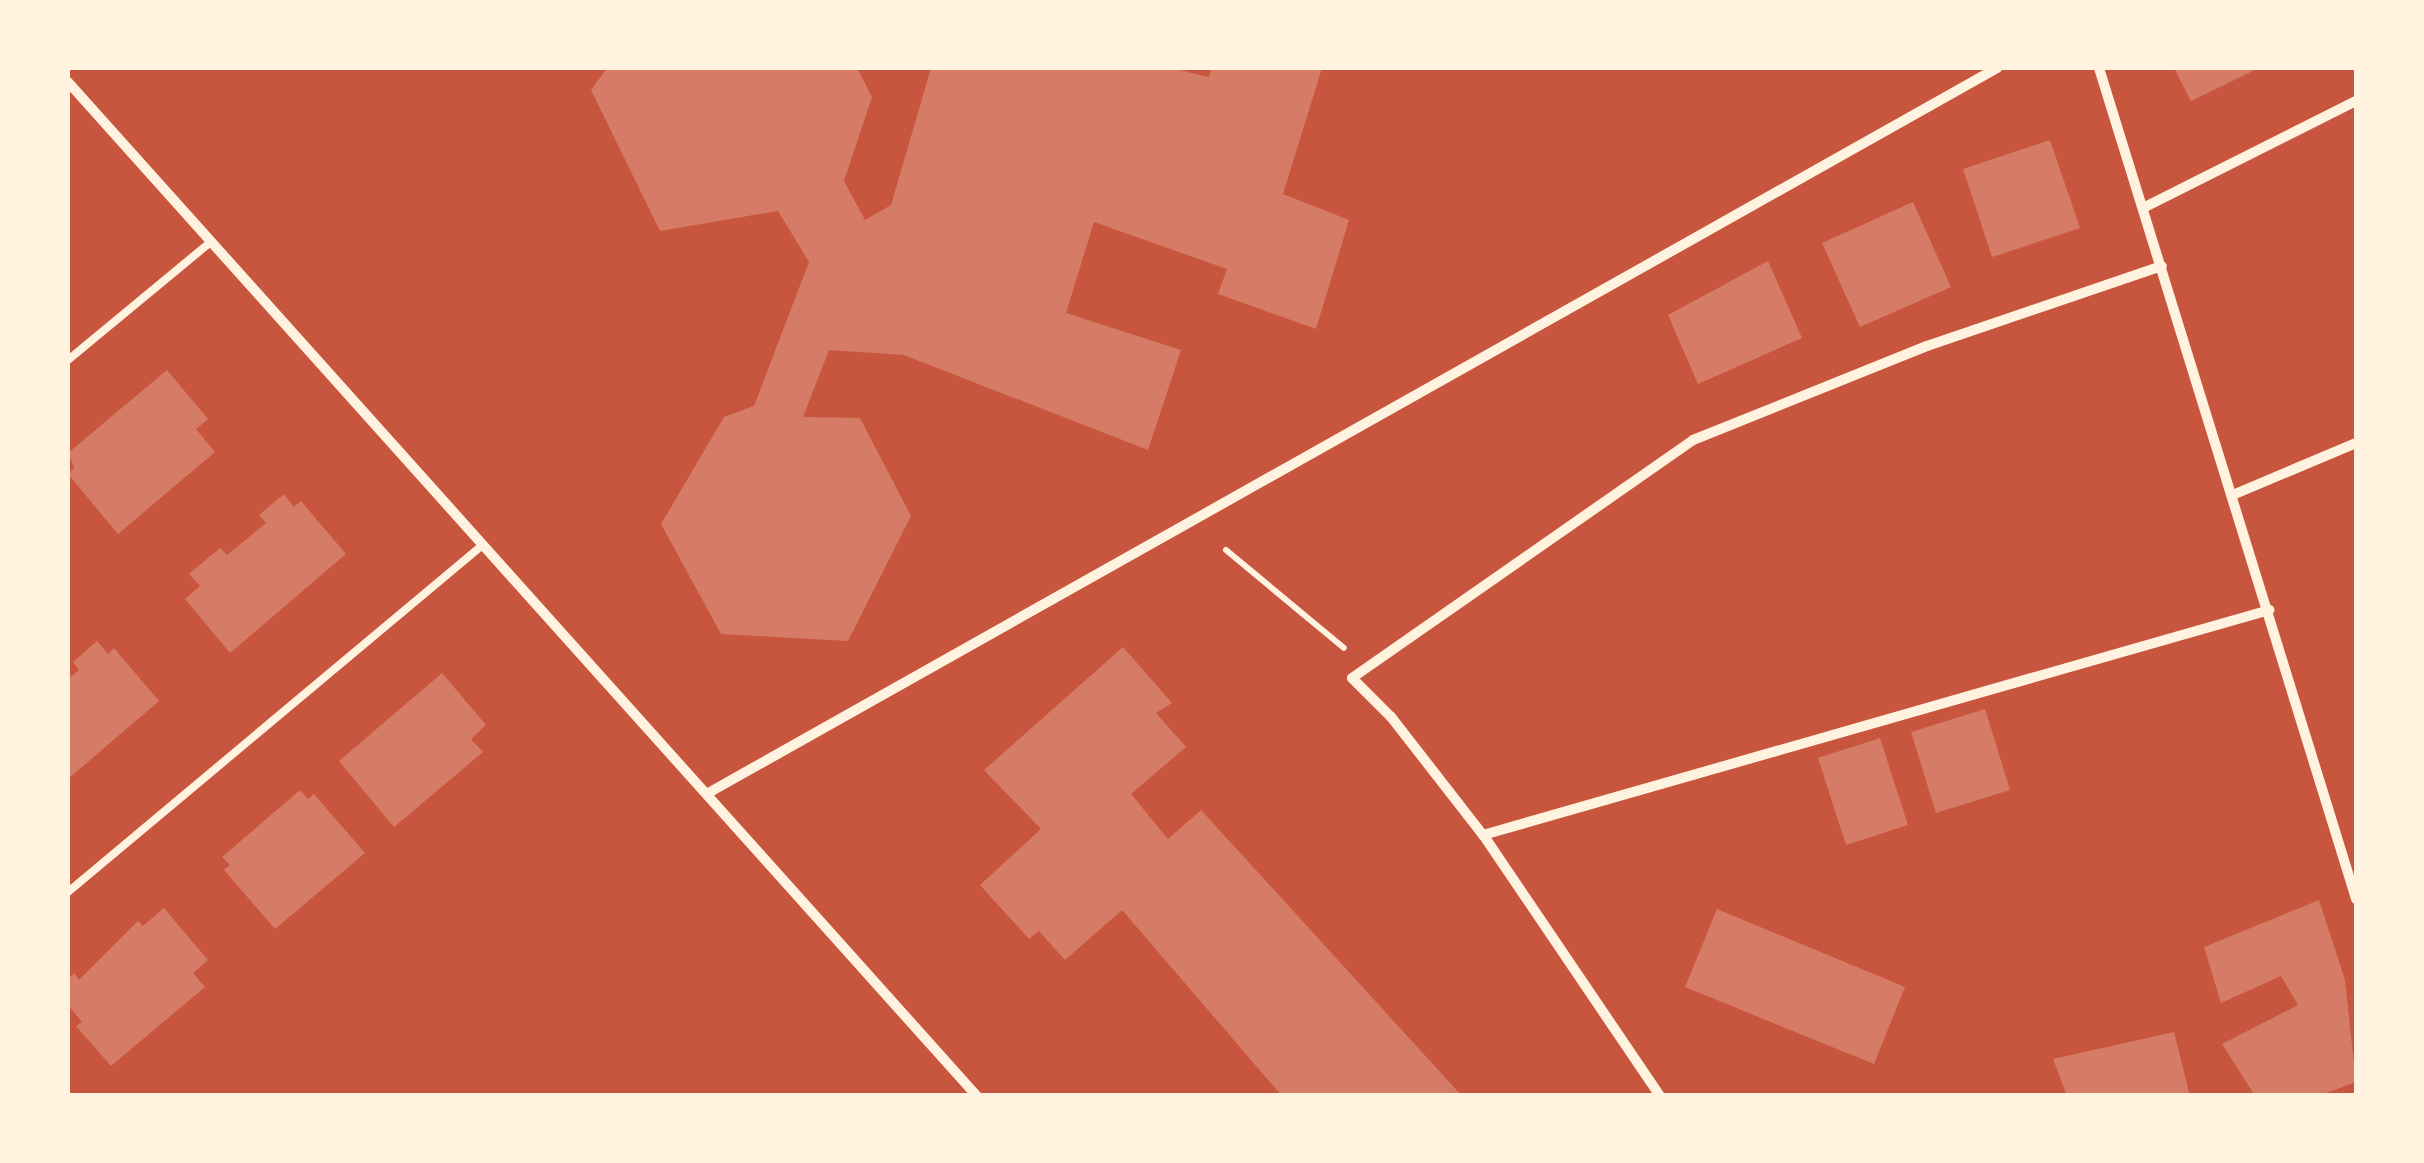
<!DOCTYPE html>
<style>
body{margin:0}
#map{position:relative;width:2424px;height:1163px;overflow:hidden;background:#c8553d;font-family:"Roboto Condensed",sans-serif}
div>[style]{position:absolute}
.building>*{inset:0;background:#d67c66}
.path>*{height:6px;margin:-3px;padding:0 3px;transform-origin:3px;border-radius:3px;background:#fff3e0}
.service>*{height:8px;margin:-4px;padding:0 4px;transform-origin:4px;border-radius:4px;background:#fff3e0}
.minor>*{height:10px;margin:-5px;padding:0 5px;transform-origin:5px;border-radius:5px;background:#fff3e0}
span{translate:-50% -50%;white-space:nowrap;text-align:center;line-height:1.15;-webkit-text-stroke:8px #fff3e0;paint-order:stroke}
.frame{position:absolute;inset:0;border:70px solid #fff3e0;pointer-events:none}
</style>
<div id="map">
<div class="building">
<i style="clip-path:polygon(607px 68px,857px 68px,872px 97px,844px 181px,865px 220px,891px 205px,931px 68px,1171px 68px,1209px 77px,1212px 68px,1322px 68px,1283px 194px,1349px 220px,1316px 329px,1218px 294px,1227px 269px,1094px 222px,1066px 313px,1181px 350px,1148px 450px,904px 355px,829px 350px,803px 417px,860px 418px,911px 516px,848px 641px,721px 634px,661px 524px,724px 417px,754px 406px,809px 262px,778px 211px,660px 231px,591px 90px)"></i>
<i style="clip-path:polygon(2174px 68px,2259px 68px,2191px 101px)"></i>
<i style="clip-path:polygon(2050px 140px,2080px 228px,1992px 257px,1963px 169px)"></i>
<i style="clip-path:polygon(1913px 202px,1951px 287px,1860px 327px,1822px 243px)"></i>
<i style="clip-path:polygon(1768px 261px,1802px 338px,1698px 384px,1668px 315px)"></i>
<i style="clip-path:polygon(167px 370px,208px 419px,196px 429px,215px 452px,118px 534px,68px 474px,74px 468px,68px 453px)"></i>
<i style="clip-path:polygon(284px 494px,294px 507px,301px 501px,346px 554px,230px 653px,185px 599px,200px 586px,189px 574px,220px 548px,227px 555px,266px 523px,259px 515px)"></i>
<i style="clip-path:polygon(97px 641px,108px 654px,114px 648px,159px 701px,68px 779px,68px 679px,79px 670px,73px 662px)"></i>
<i style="clip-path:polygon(1123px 647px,1172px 703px,1156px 713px,1186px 747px,1131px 794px,1168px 839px,1201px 810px,1462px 1096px,1282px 1096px,1122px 910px,1065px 960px,1039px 931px,1029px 939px,980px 885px,1041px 829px,984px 770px)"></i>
<i style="clip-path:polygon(442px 673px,486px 725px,471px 739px,483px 752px,394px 827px,339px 761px)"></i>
<i style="clip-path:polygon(1985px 709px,2010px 790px,1936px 813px,1911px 732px)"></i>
<i style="clip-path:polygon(1880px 738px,1908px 825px,1846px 845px,1818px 758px)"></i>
<i style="clip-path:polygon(300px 790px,308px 799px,314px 794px,365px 853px,275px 929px,224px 870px,230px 865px,222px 857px)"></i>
<i style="clip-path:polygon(2319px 900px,2345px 980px,2356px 1082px,2318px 1096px,2255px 1096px,2222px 1044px,2298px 1005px,2281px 976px,2221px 1003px,2204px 947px)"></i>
<i style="clip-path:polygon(164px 908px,208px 960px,193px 973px,205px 987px,111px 1066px,76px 1026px,82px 1022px,68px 1005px,68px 979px,74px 973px,79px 980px,138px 921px,143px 926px)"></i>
<i style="clip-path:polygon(1717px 909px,1905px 987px,1874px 1064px,1685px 987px)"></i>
<i style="clip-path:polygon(2174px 1032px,2190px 1096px,2067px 1096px,2053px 1059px)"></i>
</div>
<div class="path">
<i style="left:1226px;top:550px;width:153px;rotate:39.7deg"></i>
</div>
<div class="service">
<i style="left:68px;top:360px;width:182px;rotate:-39.6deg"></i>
<i style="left:68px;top:892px;width:536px;rotate:-39.93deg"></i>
</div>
<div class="minor">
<i style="left:2099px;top:68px;width:870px;rotate:72.81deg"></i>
<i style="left:68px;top:82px;width:1362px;rotate:48.13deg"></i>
<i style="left:2145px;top:207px;width:236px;rotate:-26.7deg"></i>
<i style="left:2235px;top:494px;width:131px;rotate:-22.9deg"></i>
<i style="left:710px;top:792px;width:1477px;rotate:-29.36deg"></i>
<i style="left:1483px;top:835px;width:818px;rotate:-15.97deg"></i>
<i style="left:1660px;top:1096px;width:315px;rotate:-124.1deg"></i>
<i style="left:1483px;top:835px;width:150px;rotate:-127.9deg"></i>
<i style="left:1391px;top:717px;width:55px;rotate:-135deg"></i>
<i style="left:1352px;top:678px;width:416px;rotate:-34.9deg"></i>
<i style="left:1693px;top:440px;width:252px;rotate:-21.9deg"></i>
<i style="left:1927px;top:346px;width:248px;rotate:-18.8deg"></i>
</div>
<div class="frame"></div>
</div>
